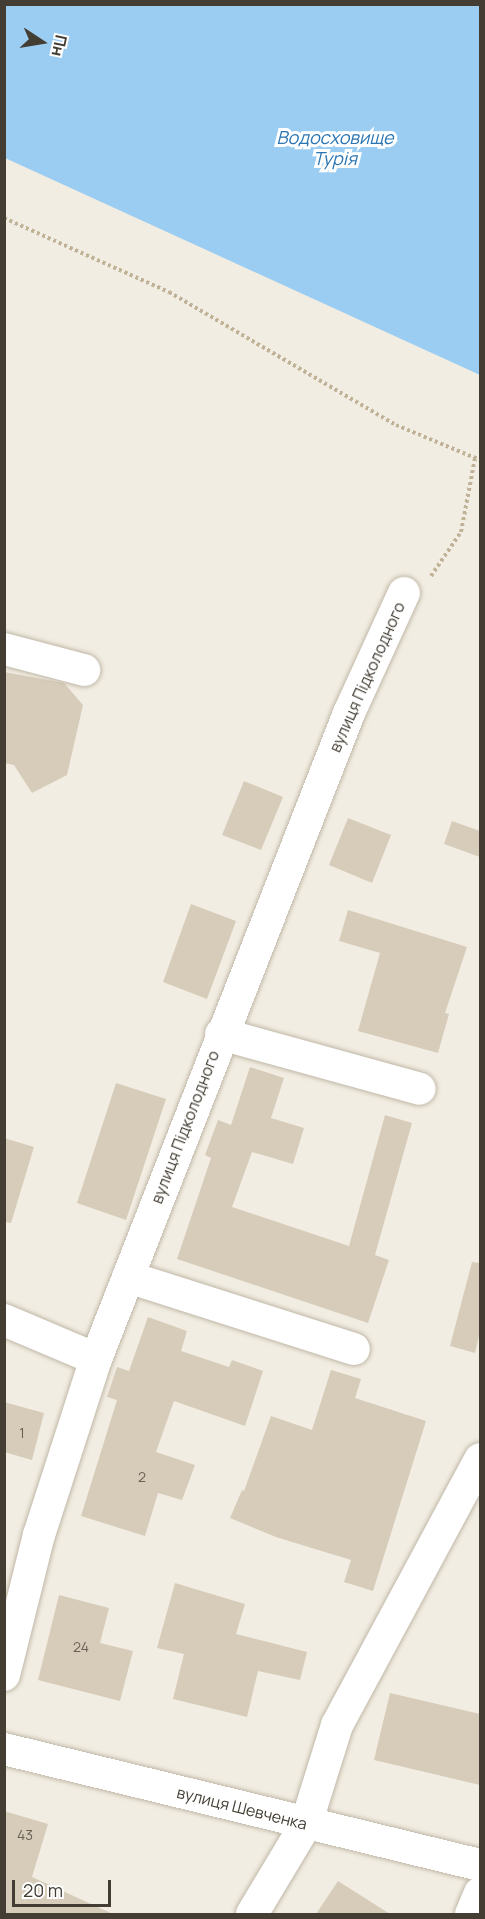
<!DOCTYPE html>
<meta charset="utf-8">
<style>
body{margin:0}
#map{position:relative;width:485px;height:1919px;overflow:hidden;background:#f2ede2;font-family:Manrope,sans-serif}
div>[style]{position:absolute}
.water>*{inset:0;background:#9bcdf2}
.building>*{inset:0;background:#d7ccba}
.path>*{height:4px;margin-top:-2px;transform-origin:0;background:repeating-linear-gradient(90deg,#c0b296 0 3px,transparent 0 6px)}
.roads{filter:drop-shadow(0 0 2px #c0b8a8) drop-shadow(0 0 2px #c0b8a8)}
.minor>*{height:32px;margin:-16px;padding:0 16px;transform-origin:16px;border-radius:16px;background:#fff}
span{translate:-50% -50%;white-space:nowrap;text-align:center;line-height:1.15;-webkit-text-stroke:6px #fff;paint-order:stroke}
.number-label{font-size:14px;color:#686155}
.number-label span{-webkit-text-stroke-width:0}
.street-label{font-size:16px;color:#433d33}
.water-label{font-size:18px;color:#2a75b2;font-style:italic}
.frame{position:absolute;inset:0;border:6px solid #433d33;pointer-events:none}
.north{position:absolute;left:12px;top:12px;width:60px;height:60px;-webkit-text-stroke:4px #fff;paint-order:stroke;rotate:102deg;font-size:16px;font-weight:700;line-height:24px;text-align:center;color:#433d33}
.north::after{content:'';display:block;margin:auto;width:21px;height:27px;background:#433d33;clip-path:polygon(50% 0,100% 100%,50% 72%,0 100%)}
.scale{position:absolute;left:12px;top:1880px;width:99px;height:27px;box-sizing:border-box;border:3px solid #433d33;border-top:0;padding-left:8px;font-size:18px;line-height:21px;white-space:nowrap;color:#433d33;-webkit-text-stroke:4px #fff;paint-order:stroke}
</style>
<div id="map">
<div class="water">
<i style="clip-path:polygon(5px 4px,480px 5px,480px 375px,5px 158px)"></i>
</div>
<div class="building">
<i style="clip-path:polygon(4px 672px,64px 683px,83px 705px,67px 775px,32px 793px,14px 765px,4px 763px)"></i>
<i style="clip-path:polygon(244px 781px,283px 797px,261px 850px,222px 835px)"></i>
<i style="clip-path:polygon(348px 818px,391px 835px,372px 883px,329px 865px)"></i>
<i style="clip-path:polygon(452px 821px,480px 831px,480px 857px,444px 844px)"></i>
<i style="clip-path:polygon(191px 904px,236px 921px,207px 999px,163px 982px)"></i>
<i style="clip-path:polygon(348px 910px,467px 947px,445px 1013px,449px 1014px,438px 1053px,358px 1031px,380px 953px,339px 941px)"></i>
<i style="clip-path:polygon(250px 1067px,284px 1078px,271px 1118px,304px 1128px,293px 1164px,252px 1152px,232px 1207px,349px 1246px,385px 1115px,412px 1123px,375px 1255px,389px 1260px,368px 1323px,177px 1259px,211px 1158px,205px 1155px,218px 1120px,231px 1125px)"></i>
<i style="clip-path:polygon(116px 1083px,166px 1099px,126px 1220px,77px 1203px)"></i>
<i style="clip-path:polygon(4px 1138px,34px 1147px,11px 1223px,4px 1222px)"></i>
<i style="clip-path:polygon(472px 1262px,480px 1263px,480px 1332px,475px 1353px,450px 1346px)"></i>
<i style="clip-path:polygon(148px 1317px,187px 1331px,181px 1351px,229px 1367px,232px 1360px,263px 1371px,245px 1426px,174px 1401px,156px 1452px,195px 1465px,182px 1500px,158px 1493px,145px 1536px,81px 1516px,117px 1400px,107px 1397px,117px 1367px,129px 1371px)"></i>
<i style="clip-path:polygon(331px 1370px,361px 1379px,355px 1398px,426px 1421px,373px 1591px,344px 1582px,351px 1560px,276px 1537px,230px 1518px,242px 1490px,244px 1491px,271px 1416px,312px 1430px)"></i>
<i style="clip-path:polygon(4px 1402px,44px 1413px,32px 1460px,4px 1452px)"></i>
<i style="clip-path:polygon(175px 1583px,245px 1604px,236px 1634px,307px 1652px,300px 1680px,258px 1671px,247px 1717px,173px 1699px,184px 1654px,157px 1648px)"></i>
<i style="clip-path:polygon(59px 1595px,109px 1608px,100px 1643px,133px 1651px,120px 1701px,38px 1680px)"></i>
<i style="clip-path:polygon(390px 1693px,480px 1714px,480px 1785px,374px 1760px)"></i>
<i style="clip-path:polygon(4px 1811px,48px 1824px,32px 1877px,113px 1914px,4px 1914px)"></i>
<i style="clip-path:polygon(338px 1881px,390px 1914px,316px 1914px)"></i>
</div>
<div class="path">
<i style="left:4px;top:218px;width:181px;rotate:24.2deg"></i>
<i style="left:169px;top:292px;width:263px;rotate:30.4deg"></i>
<i style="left:396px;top:425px;width:91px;rotate:22.6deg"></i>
<i style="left:431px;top:576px;width:53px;rotate:-55.7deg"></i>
<i style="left:461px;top:532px;width:75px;rotate:-79.3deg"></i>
</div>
<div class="roads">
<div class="minor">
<i style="left:4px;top:649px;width:83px;rotate:14.7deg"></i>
<i style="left:221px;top:1034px;width:206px;rotate:15.4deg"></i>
<i style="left:128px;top:1277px;width:237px;rotate:17.7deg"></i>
<i style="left:4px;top:1320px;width:100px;rotate:23deg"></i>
<i style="left:4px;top:1675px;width:144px;rotate:-76deg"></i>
<i style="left:39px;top:1535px;width:185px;rotate:-72.1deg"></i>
<i style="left:96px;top:1359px;width:694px;rotate:-68.61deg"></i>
<i style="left:349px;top:713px;width:132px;rotate:-65.4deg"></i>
<i style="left:4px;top:1749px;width:490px;rotate:13.7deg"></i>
<i style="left:252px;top:1914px;width:105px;rotate:-59deg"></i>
<i style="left:306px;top:1824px;width:104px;rotate:-72.6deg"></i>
<i style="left:337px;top:1725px;width:302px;rotate:-61.7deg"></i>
<i style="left:471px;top:1914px;width:23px;rotate:-67deg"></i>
</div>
</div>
<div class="number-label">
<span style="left:22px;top:1433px">1</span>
<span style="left:142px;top:1477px">2</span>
<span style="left:81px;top:1647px">24</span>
<span style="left:25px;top:1835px">43</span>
</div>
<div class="street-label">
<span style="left:367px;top:677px;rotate:-66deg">вулиця Підколодного</span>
<span style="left:185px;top:1127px;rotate:-69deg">вулиця Підколодного</span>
<span style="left:242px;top:1808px;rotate:14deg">вулиця Шевченка</span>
</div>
<div class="water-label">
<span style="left:335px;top:148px">Водосховище<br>Турія</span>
</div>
<div class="frame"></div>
<div class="north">Пн</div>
<div class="scale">20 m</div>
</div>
